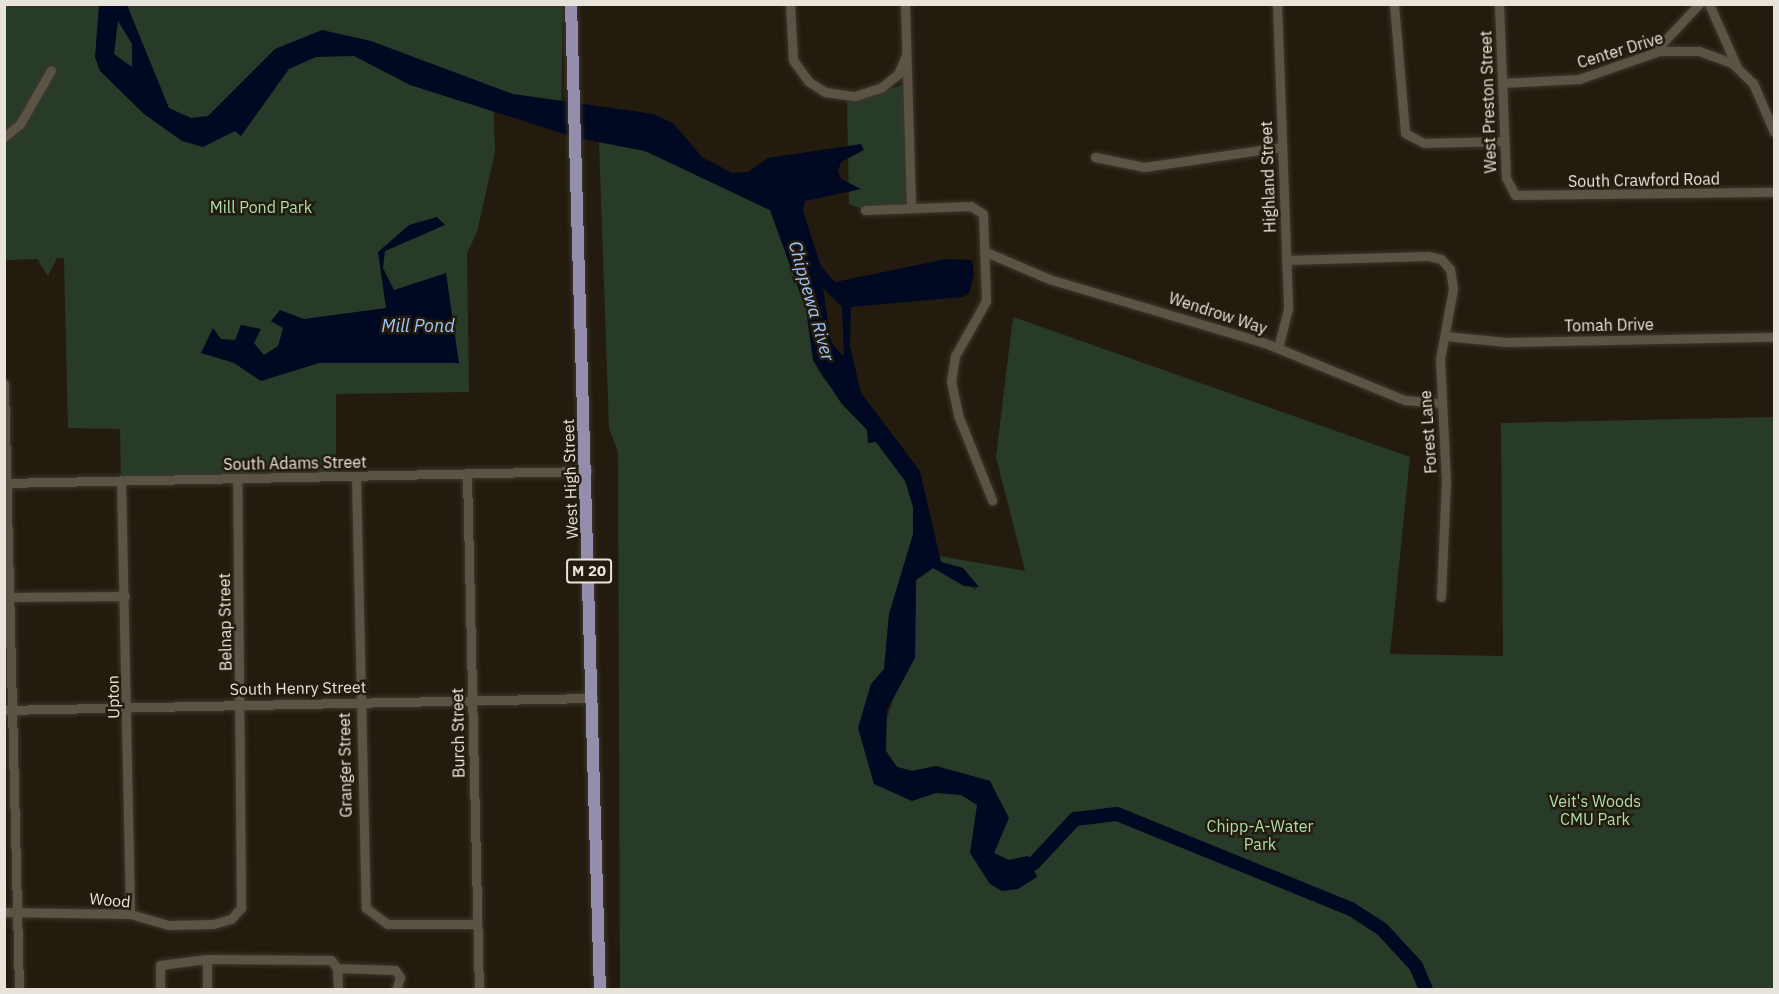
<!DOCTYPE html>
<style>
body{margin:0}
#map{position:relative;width:1779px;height:994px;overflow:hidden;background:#231c0e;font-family:"IBM Plex Sans",sans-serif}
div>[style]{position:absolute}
.green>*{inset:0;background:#283b28}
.water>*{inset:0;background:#000921}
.river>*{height:14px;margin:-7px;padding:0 7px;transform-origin:7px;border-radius:7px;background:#000921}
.roads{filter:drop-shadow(0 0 2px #3d3730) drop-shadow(0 0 2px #3d3730)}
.minor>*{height:9px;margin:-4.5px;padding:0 4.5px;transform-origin:4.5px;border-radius:4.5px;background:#5b5343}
.major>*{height:12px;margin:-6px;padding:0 6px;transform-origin:6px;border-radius:6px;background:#958dac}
span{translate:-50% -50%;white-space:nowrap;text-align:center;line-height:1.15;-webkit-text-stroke:5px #231c0e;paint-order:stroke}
.shield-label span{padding:2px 4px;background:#231c0e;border:2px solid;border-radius:4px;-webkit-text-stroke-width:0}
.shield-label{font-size:15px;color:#e9e4db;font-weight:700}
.street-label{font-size:16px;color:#e9e4db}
.park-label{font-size:16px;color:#addeac}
.water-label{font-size:18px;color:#9ec4f9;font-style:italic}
.frame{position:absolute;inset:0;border:6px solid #e9e4db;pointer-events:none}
</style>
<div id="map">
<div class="green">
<i style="clip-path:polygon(4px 5px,563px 5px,561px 114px,493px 94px,495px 152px,477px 232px,467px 253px,469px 392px,336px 394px,336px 477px,121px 480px,120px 429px,68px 428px,64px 258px,57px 258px,48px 276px,37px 259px,5px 260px)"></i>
<i style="clip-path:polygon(906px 84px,911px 207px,865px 210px,849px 204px,847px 102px)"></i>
<i style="clip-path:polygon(599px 141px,646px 151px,770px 210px,806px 309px,813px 360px,823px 378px,925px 498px,870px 739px,897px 775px,972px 783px,992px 865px,1028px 856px,1009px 860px,994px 854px,1000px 829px,990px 781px,936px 766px,912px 771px,897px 767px,886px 751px,883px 730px,898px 685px,915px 658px,916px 580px,933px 568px,977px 590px,963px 568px,941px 562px,939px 556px,1025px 571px,996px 457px,1013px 317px,1410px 457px,1390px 654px,1503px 656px,1501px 423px,1774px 417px,1774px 989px,620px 989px,618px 452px,609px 428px)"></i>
</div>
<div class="water">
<i style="clip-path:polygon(evenodd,99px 5px,127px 5px,169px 108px,191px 118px,208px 116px,275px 49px,322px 30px,371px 41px,513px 94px,654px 114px,674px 124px,702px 157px,732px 173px,748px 172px,768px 158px,861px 144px,864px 150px,841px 162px,838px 171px,841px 179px,861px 189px,805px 201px,803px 211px,821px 266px,835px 282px,946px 259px,972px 260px,974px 275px,969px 294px,962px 297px,851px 307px,850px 346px,861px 393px,920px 471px,941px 562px,963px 568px,979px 587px,964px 586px,933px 568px,916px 580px,915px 658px,887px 710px,886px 751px,897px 767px,912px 771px,936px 766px,990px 781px,1009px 818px,994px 853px,1009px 860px,1028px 856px,1037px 877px,1018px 889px,1002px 891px,990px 884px,970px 853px,977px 805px,961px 795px,936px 793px,912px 801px,874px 784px,858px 728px,871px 684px,884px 669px,889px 614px,913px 534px,913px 507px,905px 481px,876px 442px,868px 443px,867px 430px,841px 403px,813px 360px,806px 309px,770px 210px,645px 151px,577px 138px,410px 85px,354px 56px,316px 57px,289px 69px,241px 136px,235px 131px,203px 147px,182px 141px,144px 114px,100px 71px,95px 57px,99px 5px,118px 21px,132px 44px,132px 67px,114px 54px,118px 21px,99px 5px,823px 288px,842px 307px,844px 357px,831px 342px,823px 288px)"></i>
<i style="clip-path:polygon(437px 217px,445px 225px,385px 251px,383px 268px,394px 290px,446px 273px,459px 363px,319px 363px,261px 381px,234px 363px,201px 353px,213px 328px,221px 339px,235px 340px,241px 325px,261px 329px,254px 343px,264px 355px,278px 346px,283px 328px,271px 321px,280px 310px,304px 319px,386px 308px,378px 252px,409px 225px)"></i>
</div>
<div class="river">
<i style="left:1015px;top:869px;width:20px;rotate:-18deg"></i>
<i style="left:1034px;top:863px;width:60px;rotate:-47deg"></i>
<i style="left:1075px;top:819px;width:42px;rotate:-6.8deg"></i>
<i style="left:1117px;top:814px;width:253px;rotate:22.1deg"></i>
<i style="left:1351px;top:909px;width:37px;rotate:33deg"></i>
<i style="left:1382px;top:929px;width:50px;rotate:47.4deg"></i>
<i style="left:1416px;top:966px;width:26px;rotate:67deg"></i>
</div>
<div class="roads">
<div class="minor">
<i style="left:790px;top:4px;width:56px;rotate:86.9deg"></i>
<i style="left:793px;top:60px;width:26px;rotate:54deg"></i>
<i style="left:808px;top:81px;width:20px;rotate:33deg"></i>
<i style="left:825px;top:92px;width:30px;rotate:8deg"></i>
<i style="left:855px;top:96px;width:28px;rotate:-18deg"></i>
<i style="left:882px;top:87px;width:21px;rotate:-39deg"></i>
<i style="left:898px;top:74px;width:21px;rotate:-67deg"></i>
<i style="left:905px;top:4px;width:203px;rotate:88.3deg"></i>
<i style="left:1277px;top:4px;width:305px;rotate:87.9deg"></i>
<i style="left:1288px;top:309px;width:40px;rotate:104.4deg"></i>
<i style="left:1394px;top:4px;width:129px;rotate:85.1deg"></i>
<i style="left:1405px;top:133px;width:21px;rotate:28deg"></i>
<i style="left:1424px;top:143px;width:80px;rotate:-1.4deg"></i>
<i style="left:1499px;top:4px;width:174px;rotate:87.7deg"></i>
<i style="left:1506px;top:178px;width:19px;rotate:62deg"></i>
<i style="left:1515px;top:195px;width:259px;rotate:-0.7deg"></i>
<i style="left:1709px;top:4px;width:67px;rotate:66.1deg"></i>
<i style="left:1655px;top:51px;width:64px;rotate:-46.9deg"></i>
<i style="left:1502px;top:83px;width:77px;rotate:-3deg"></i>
<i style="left:1579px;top:79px;width:85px;rotate:-19.3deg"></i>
<i style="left:1659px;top:51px;width:40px"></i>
<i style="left:1699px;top:51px;width:35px;rotate:20deg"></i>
<i style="left:1732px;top:63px;width:29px;rotate:44deg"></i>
<i style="left:1753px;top:83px;width:53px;rotate:66.8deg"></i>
<i style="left:4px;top:137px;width:21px;rotate:-39deg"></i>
<i style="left:20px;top:124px;width:62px;rotate:-60.1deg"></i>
<i style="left:1095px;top:157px;width:50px;rotate:11.5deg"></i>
<i style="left:1144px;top:167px;width:138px;rotate:-8.3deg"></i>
<i style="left:865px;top:210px;width:106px;rotate:-2.2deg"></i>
<i style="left:971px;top:206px;width:14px;rotate:34deg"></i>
<i style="left:983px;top:214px;width:87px;rotate:88deg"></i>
<i style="left:986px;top:301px;width:63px;rotate:119.4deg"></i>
<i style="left:955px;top:356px;width:25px;rotate:99deg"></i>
<i style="left:951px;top:381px;width:35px;rotate:78deg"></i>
<i style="left:958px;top:415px;width:92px;rotate:68.2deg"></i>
<i style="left:986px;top:252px;width:69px;rotate:23.2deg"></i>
<i style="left:1049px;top:279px;width:225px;rotate:16.5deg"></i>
<i style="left:1265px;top:343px;width:151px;rotate:22.2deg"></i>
<i style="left:1405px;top:400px;width:35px;rotate:5deg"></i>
<i style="left:1286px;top:260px;width:142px;rotate:-1.6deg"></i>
<i style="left:1428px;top:256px;width:13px;rotate:13deg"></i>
<i style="left:1441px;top:259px;width:13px;rotate:48deg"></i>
<i style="left:1450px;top:269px;width:20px;rotate:81deg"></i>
<i style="left:1453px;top:289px;width:71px;rotate:100.5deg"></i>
<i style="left:1440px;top:359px;width:122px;rotate:87.2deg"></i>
<i style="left:1446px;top:481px;width:116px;rotate:92.5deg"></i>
<i style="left:1445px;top:336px;width:62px;rotate:5.5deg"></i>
<i style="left:1507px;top:342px;width:267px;rotate:-1.1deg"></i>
<i style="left:4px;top:384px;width:606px;rotate:88.58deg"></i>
<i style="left:467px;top:475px;width:515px;rotate:88.67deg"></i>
<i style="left:356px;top:477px;width:431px;rotate:88.7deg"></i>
<i style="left:366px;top:908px;width:26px;rotate:37deg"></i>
<i style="left:387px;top:924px;width:90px"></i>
<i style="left:121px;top:480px;width:434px;rotate:88.8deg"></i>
<i style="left:4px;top:483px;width:583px;rotate:-1.18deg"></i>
<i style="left:10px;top:597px;width:115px;rotate:-0.5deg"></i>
<i style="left:4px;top:710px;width:589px;rotate:-1.17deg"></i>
<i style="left:4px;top:912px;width:126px;rotate:0.9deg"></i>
<i style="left:130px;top:914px;width:40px;rotate:16deg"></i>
<i style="left:168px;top:925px;width:45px;rotate:-1.3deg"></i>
<i style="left:213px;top:924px;width:19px;rotate:-16deg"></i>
<i style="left:231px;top:919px;width:15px;rotate:-48deg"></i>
<i style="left:241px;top:908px;width:429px;rotate:-90.5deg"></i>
<i style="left:207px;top:959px;width:31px;rotate:90deg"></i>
<i style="left:337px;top:968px;width:58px;rotate:2deg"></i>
<i style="left:395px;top:970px;width:9px;rotate:54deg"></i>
<i style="left:400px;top:977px;width:14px;rotate:107deg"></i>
<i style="left:160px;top:990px;width:25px;rotate:-90deg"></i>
<i style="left:160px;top:965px;width:47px;rotate:-7.3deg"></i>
<i style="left:207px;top:959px;width:124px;rotate:0.5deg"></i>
<i style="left:331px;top:960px;width:10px;rotate:53deg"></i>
<i style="left:337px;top:968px;width:22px;rotate:87deg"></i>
</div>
<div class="major">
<i style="left:571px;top:4px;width:986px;rotate:88.32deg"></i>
</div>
</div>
<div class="shield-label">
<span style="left:589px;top:571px">M 20</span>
</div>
<div class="street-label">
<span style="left:1620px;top:50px;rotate:-17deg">Center Drive</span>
<span style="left:1488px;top:102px;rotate:-92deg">West Preston Street</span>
<span style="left:1268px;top:177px;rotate:-92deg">Highland Street</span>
<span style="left:1644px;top:180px;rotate:-1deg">South Crawford Road</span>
<span style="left:1218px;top:313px;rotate:18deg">Wendrow Way</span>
<span style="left:1609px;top:325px;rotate:-1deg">Tomah Drive</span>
<span style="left:1428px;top:432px;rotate:-94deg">Forest Lane</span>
<span style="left:295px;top:463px;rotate:-1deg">South Adams Street</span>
<span style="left:570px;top:479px;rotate:-92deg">West High Street</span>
<span style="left:225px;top:622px;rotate:-91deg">Belnap Street</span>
<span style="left:298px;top:688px;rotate:-1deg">South Henry Street</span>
<span style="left:113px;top:697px;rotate:-91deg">Upton</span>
<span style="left:458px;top:733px;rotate:-91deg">Burch Street</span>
<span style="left:345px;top:765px;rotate:-91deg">Granger Street</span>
<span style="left:110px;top:900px;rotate:5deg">Wood</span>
</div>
<div class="park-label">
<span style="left:261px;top:207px">Mill Pond Park</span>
<span style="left:1595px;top:810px">Veit's Woods<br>CMU Park</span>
<span style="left:1260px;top:835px">Chipp-A-Water<br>Park</span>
</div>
<div class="water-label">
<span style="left:811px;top:301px;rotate:74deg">Chippewa River</span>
<span style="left:418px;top:326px">Mill Pond</span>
</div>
<div class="frame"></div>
</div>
